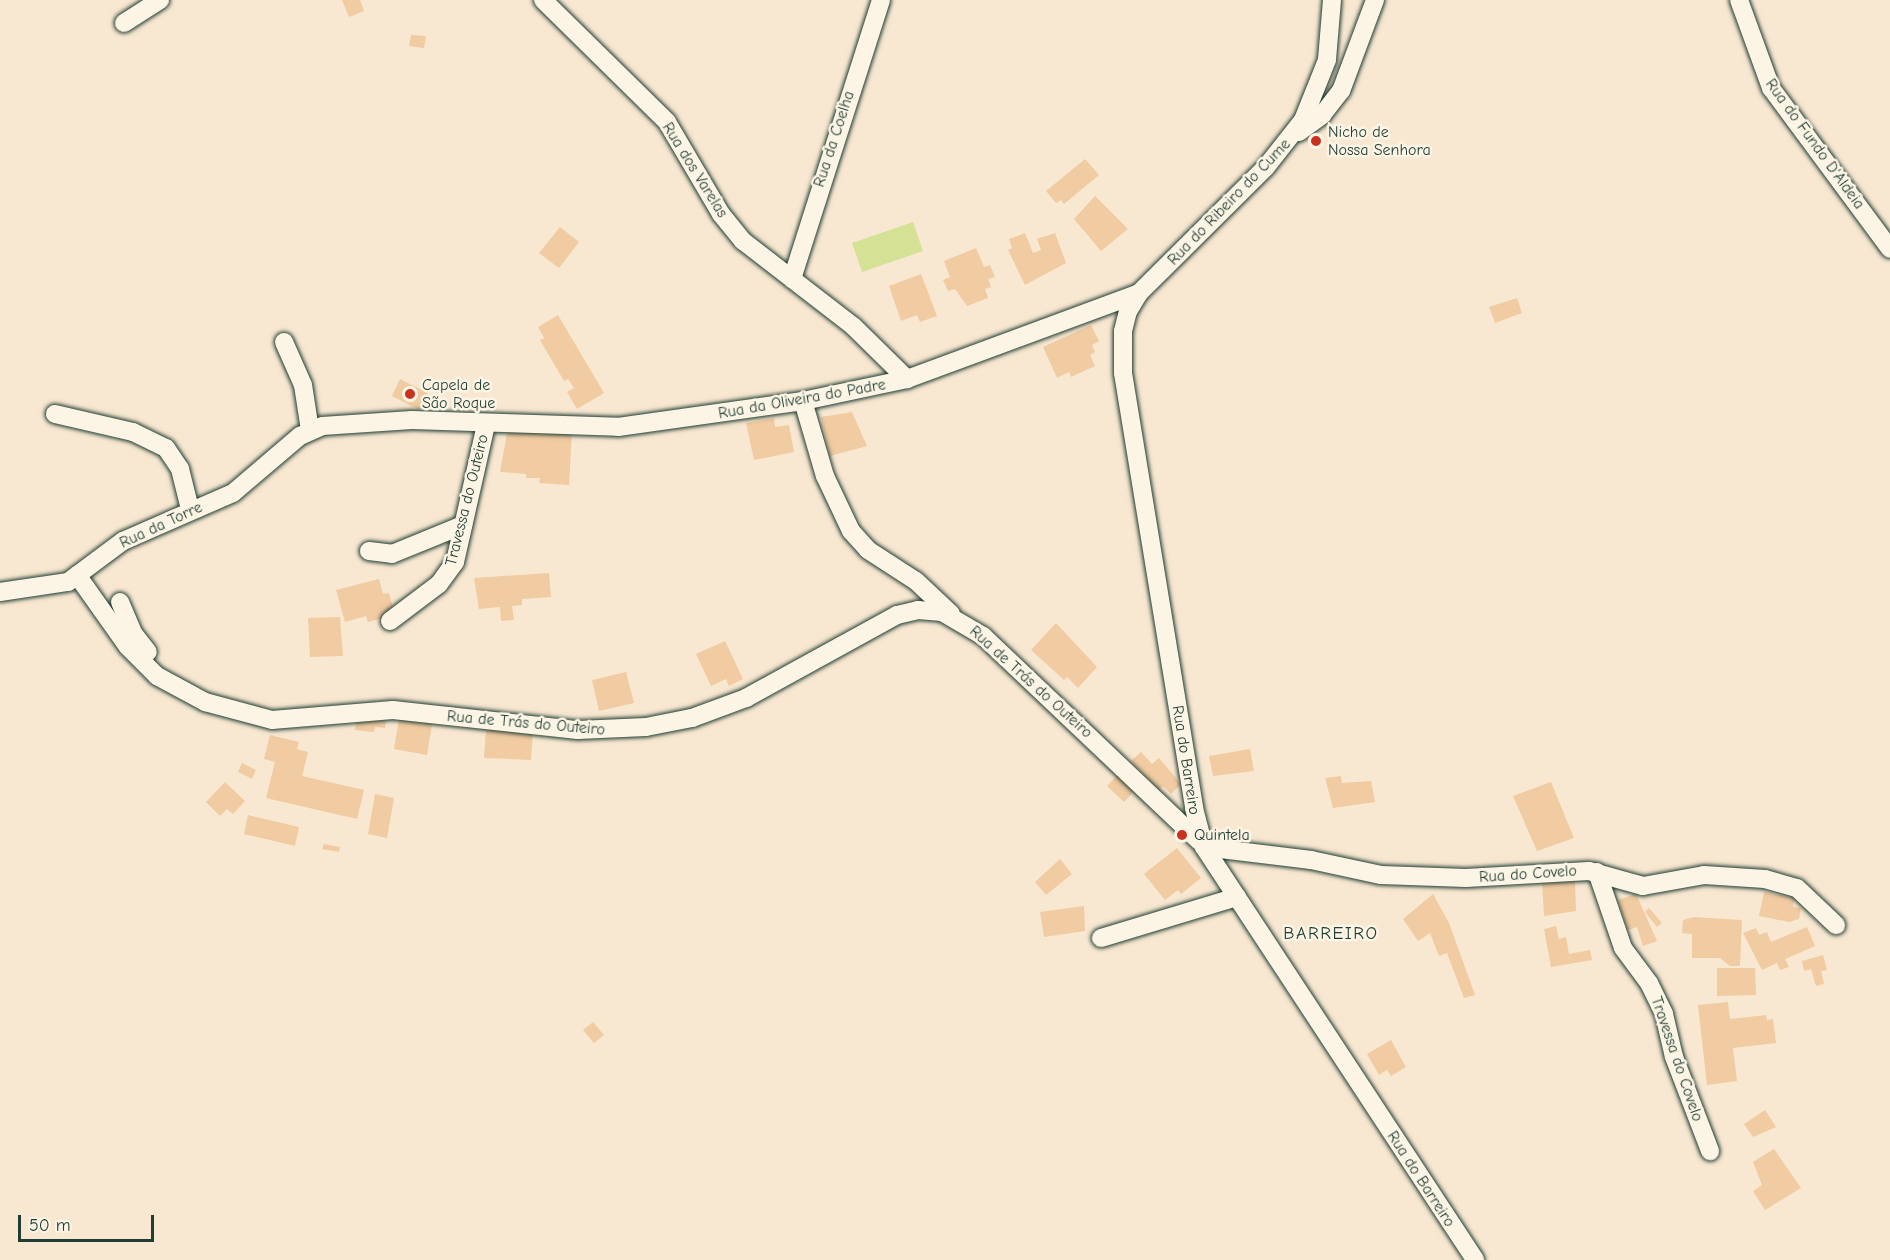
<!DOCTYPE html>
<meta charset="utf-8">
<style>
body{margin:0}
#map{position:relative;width:1890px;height:1260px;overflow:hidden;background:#f9e8d1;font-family:"Comic Neue",sans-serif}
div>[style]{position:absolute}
.green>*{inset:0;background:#d5e295}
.building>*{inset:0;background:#f1cba1}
.roads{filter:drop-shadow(0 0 2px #1f3d34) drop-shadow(0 0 2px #1f3d34)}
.minor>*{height:18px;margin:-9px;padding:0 9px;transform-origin:9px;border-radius:9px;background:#fcf5e5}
.dots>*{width:16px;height:16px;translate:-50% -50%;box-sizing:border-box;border:3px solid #fcf5e5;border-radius:50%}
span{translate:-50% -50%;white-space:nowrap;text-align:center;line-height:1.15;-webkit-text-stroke:5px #fcf5e5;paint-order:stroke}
.poi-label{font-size:16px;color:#1f3d34}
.left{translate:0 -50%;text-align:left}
.street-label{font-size:16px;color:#1f3d34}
.neighbourhood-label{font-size:18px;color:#1f3d34;letter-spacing:1.5px}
.scale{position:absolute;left:18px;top:1215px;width:136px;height:27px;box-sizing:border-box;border:3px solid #1f3d34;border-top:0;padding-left:8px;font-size:18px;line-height:21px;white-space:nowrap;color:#1f3d34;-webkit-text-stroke:4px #fcf5e5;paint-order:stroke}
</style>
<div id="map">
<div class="green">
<i style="clip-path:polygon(913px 222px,923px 251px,862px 272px,852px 243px)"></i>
</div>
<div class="building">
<i style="clip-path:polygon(342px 0,360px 0,364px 11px,349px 17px)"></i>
<i style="clip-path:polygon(411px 35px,426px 36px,424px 48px,409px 46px)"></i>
<i style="clip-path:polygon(1085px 159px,1099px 175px,1064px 204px,1061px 200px,1056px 203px,1046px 191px)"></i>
<i style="clip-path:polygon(1095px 196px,1128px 229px,1101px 251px,1074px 219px)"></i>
<i style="clip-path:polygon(560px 227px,579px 242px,559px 268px,539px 253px)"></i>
<i style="clip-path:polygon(1025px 233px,1033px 253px,1041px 250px,1037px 239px,1055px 233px,1066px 263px,1025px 285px,1008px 250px,1012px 248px,1009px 239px)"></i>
<i style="clip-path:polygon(976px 248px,984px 267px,990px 265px,995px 277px,988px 279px,991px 287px,985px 289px,988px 298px,967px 306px,955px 289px,948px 291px,943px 280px,950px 277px,944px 261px)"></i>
<i style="clip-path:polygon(921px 274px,937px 316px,920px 322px,917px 315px,901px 321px,889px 286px)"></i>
<i style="clip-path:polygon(1517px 298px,1522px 313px,1495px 323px,1489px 307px)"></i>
<i style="clip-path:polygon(558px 315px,604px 393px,577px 409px,567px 392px,574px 388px,568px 379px,564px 381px,540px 340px,544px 338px,538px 327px)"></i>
<i style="clip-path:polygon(1091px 325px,1099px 341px,1092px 345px,1095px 352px,1090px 355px,1095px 366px,1071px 377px,1069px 372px,1057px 378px,1043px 347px)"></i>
<i style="clip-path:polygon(400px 379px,428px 393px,419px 410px,392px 396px)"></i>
<i style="clip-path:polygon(852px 412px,867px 446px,830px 456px,821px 417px)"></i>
<i style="clip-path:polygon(774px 418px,775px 427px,789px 425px,794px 452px,754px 460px,746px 423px)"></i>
<i style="clip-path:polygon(508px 428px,572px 431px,569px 485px,539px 483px,540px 478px,526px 478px,526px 474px,500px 472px)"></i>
<i style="clip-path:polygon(549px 573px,551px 597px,522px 599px,522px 605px,512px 606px,514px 620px,501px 621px,500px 607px,479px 609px,474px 578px)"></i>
<i style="clip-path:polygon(379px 579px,383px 594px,389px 593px,395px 615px,368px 622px,366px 616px,345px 622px,336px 590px)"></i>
<i style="clip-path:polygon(340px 617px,343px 656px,310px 657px,308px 618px)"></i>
<i style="clip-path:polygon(1056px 623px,1097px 667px,1078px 688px,1067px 677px,1064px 680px,1031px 650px)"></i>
<i style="clip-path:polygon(725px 641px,743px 679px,729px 686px,726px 679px,711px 686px,696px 654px)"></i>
<i style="clip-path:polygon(626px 672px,634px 703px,599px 711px,592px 680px)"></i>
<i style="clip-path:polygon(357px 717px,386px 721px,385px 728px,375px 727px,374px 732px,355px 730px)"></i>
<i style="clip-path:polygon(399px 719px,432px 724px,427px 755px,394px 749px)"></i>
<i style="clip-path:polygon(486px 728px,533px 731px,531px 760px,484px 758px)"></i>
<i style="clip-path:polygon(270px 735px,299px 742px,297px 749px,308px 752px,302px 776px,364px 790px,357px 819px,266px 798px,275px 762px,264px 759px)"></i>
<i style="clip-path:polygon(1250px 749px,1254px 771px,1213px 776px,1209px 756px)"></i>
<i style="clip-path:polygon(1141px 752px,1152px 764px,1159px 758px,1181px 784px,1171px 794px,1163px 786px,1159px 790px,1131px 761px)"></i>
<i style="clip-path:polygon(242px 763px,256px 770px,252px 779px,238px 772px)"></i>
<i style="clip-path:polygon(1122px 770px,1139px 786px,1124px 802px,1107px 786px)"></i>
<i style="clip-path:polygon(1341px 776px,1342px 783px,1371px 781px,1375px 802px,1333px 808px,1325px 778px)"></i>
<i style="clip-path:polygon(225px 782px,245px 801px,233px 814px,227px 809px,220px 816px,206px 802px)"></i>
<i style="clip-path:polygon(1551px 782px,1574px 838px,1537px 851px,1513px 796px)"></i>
<i style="clip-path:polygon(375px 794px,394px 798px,387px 838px,368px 834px)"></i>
<i style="clip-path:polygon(248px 815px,299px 827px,295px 846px,244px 834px)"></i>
<i style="clip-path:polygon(324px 844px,340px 847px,339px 852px,322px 849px)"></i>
<i style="clip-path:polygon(1177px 848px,1201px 878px,1181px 894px,1178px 890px,1165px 900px,1144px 874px)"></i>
<i style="clip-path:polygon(1060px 859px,1072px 874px,1046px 895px,1035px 882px)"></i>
<i style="clip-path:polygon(1575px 881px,1576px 911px,1544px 916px,1542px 882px)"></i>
<i style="clip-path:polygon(1764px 892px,1794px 898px,1793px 907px,1801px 908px,1799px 919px,1789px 922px,1759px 916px)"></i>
<i style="clip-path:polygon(1433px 894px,1449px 923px,1475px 995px,1464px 998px,1447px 953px,1439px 956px,1430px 933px,1418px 941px,1403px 919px)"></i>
<i style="clip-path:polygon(1636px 894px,1657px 941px,1643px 946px,1637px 927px,1628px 930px,1618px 900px)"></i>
<i style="clip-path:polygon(1084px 906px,1085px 931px,1044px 937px,1040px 912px)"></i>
<i style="clip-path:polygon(1649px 908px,1662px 923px,1657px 927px,1645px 912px)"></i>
<i style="clip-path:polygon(1694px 917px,1742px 920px,1740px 966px,1730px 966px,1720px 958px,1692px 958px,1692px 934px,1682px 933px,1683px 920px)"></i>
<i style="clip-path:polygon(1556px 926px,1559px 939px,1566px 937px,1569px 954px,1590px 950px,1592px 960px,1551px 967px,1544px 929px)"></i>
<i style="clip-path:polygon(1807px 927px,1815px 946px,1785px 959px,1789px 967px,1780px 970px,1777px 963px,1762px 970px,1743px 933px,1756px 928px,1759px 935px,1767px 932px,1771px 942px)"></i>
<i style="clip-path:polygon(1823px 955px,1827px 970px,1821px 971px,1824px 984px,1816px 986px,1811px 969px,1804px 971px,1802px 961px)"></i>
<i style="clip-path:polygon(1717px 968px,1755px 968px,1756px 995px,1717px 996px)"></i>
<i style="clip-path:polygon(1728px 1002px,1730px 1019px,1766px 1015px,1767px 1020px,1773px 1019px,1776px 1043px,1733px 1048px,1737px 1081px,1707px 1085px,1698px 1005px)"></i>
<i style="clip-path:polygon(593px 1022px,604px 1035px,594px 1043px,583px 1030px)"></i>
<i style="clip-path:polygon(1391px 1040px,1406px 1067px,1391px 1076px,1387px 1070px,1379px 1075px,1367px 1054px)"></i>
<i style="clip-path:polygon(1765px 1110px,1776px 1127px,1753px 1137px,1744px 1124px)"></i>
<i style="clip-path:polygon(1774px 1149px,1801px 1188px,1765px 1210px,1753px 1191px,1762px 1185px,1753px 1162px)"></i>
</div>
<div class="roads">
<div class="minor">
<i style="left:543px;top:0;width:174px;rotate:44.5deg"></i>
<i style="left:667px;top:122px;width:107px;rotate:59.6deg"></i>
<i style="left:721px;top:214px;width:35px;rotate:51deg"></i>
<i style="left:743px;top:241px;width:139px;rotate:37.7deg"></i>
<i style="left:853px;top:326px;width:76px;rotate:44.5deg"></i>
<i style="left:1332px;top:0;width:60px;rotate:94.8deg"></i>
<i style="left:1327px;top:60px;width:65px;rotate:111.8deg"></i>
<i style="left:1303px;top:120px;width:60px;rotate:128.2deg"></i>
<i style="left:1266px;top:167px;width:179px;rotate:135.2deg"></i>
<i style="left:1139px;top:293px;width:21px;rotate:121deg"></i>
<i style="left:1128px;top:311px;width:21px;rotate:104deg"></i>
<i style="left:1123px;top:331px;width:42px;rotate:90deg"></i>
<i style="left:1123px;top:373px;width:441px;rotate:80.7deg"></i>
<i style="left:1194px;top:808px;width:40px;rotate:75.6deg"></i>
<i style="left:1204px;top:847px;width:494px;rotate:56.7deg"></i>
<i style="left:1739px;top:0;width:94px;rotate:70deg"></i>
<i style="left:1771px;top:88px;width:200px;rotate:53.5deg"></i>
<i style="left:124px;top:23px;width:43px;rotate:-32.6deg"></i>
<i style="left:1299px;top:132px;width:29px;rotate:-36deg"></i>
<i style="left:1322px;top:115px;width:31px;rotate:-52deg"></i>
<i style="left:1341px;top:91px;width:97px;rotate:-69.5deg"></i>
<i style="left:792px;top:279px;width:293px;rotate:-72.3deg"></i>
<i style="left:284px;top:342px;width:47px;rotate:66.2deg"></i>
<i style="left:303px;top:385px;width:46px;rotate:81.2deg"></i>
<i style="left:803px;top:401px;width:78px;rotate:73.7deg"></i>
<i style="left:825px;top:476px;width:61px;rotate:64.7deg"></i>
<i style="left:851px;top:531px;width:25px;rotate:48deg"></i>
<i style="left:868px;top:550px;width:57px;rotate:32.9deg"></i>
<i style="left:916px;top:581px;width:48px;rotate:43.3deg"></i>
<i style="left:55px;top:414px;width:80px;rotate:13deg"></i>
<i style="left:133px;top:432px;width:37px;rotate:26deg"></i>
<i style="left:166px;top:448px;width:25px;rotate:56deg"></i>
<i style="left:180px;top:469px;width:41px;rotate:76deg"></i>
<i style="left:369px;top:551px;width:23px;rotate:7deg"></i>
<i style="left:392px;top:554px;width:77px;rotate:-22.2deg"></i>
<i style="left:77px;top:575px;width:88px;rotate:54.7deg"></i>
<i style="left:128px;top:647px;width:41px;rotate:45deg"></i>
<i style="left:157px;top:676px;width:55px;rotate:28.4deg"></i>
<i style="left:205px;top:702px;width:69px;rotate:15deg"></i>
<i style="left:272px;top:720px;width:121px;rotate:-4.7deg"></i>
<i style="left:393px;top:710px;width:186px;rotate:6.2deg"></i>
<i style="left:578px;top:730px;width:68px;rotate:-2.5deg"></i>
<i style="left:646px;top:727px;width:47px;rotate:-11.1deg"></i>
<i style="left:692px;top:718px;width:58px;rotate:-20.3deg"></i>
<i style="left:746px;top:698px;width:172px;rotate:-28.8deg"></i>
<i style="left:897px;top:615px;width:22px;rotate:-13deg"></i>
<i style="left:918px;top:610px;width:24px;rotate:5deg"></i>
<i style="left:942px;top:612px;width:48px;rotate:30.3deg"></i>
<i style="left:983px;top:636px;width:298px;rotate:43.5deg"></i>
<i style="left:0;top:592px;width:69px;rotate:-8.4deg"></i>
<i style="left:68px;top:582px;width:69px;rotate:-36.7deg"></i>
<i style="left:123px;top:541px;width:120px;rotate:-23.6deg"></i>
<i style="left:233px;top:493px;width:88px;rotate:-40.4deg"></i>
<i style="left:300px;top:436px;width:24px;rotate:-24deg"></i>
<i style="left:322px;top:426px;width:90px;rotate:-3.8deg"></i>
<i style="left:412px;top:420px;width:206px;rotate:1.9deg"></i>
<i style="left:618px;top:427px;width:187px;rotate:-8deg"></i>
<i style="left:803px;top:401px;width:106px;rotate:-11.9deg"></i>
<i style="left:907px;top:379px;width:247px;rotate:-20.3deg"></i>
<i style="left:120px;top:602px;width:34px;rotate:67deg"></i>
<i style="left:133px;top:633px;width:24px;rotate:52deg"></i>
<i style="left:390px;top:621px;width:61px;rotate:-37.1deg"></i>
<i style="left:439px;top:584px;width:27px;rotate:-54deg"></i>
<i style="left:455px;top:562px;width:141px;rotate:-77.3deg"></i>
<i style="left:1204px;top:847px;width:108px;rotate:6.9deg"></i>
<i style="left:1311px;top:860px;width:72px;rotate:12.1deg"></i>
<i style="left:1381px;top:875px;width:85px;rotate:2deg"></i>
<i style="left:1466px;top:878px;width:123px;rotate:-3.3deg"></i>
<i style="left:1589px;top:871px;width:56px;rotate:15.5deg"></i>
<i style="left:1643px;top:886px;width:62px;rotate:-10.2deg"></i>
<i style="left:1704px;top:875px;width:61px;rotate:3.8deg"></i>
<i style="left:1765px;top:879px;width:33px;rotate:16deg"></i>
<i style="left:1797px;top:888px;width:54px;rotate:43.5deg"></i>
<i style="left:1597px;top:872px;width:80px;rotate:71.1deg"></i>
<i style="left:1623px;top:948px;width:44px;rotate:53.4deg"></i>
<i style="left:1649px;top:983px;width:34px;rotate:64deg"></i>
<i style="left:1664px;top:1014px;width:44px;rotate:76.9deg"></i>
<i style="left:1674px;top:1057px;width:101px;rotate:69deg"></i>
<i style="left:1101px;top:938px;width:142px;rotate:-16.8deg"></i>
</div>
</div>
<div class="dots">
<i style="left:1316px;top:141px;background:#c8321e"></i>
<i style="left:410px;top:394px;background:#c8321e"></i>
<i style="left:1182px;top:835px;background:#c8321e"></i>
</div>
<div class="poi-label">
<span class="left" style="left:1328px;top:141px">Nicho de<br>Nossa Senhora</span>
<span class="left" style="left:422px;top:394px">Capela de<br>São Roque</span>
<span class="left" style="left:1194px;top:835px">Quintela</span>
</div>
<div class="street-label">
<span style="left:834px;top:139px;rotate:-72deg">Rua da Coelha</span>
<span style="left:1815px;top:144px;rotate:54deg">Rua do Fundo D'Aldeia</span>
<span style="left:695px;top:170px;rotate:58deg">Rua dos Varelas</span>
<span style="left:1229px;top:202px;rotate:-46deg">Rua do Ribeiro do Cume</span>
<span style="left:802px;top:399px;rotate:-10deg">Rua da Oliveira do Padre</span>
<span style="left:467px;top:500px;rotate:-76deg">Travessa do Outeiro</span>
<span style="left:161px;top:525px;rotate:-25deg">Rua da Torre</span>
<span style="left:1031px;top:682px;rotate:42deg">Rua de Trás do Outeiro</span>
<span style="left:526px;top:723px;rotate:5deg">Rua de Trás do Outeiro</span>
<span style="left:1186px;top:760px;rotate:81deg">Rua do Barreiro</span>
<span style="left:1528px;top:874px;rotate:-4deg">Rua do Covelo</span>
<span style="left:1677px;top:1059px;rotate:71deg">Travessa do Covelo</span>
<span style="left:1421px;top:1179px;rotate:57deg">Rua do Barreiro</span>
</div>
<div class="neighbourhood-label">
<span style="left:1331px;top:934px">BARREIRO</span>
</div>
<div class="scale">50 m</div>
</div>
